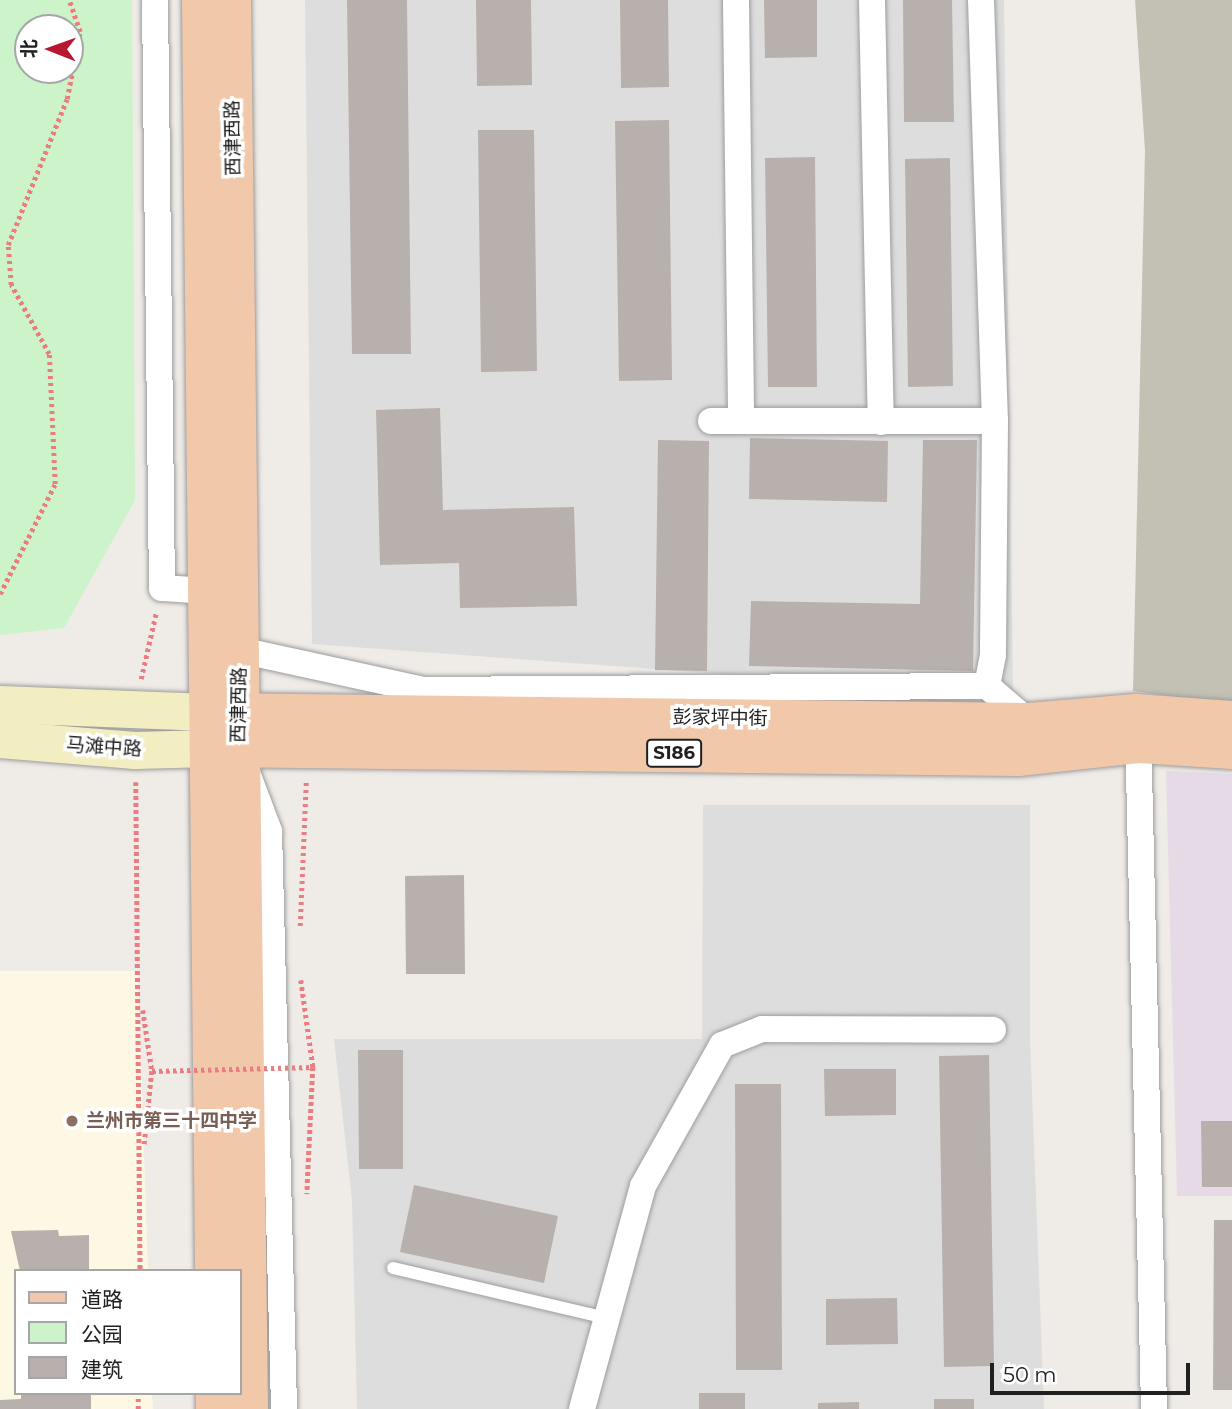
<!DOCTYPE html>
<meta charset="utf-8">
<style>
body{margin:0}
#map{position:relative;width:1232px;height:1409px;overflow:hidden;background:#efebe7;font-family:Montserrat,"Noto Sans SC",sans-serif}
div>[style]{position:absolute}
.residential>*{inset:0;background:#dedddd}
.industrial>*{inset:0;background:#e7dae7}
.education>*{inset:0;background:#fcf8e4}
.construction>*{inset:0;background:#c3c1b4}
.park>*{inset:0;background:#cdf3ca}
.building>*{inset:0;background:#b8b0ad}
.path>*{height:4.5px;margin-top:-2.25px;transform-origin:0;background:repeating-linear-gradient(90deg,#ea7d82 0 3.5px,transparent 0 7px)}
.roads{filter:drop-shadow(0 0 2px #9d9d9d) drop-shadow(0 0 2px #9d9d9d)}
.service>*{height:12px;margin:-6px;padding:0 6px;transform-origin:6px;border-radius:6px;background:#fff}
.minor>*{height:26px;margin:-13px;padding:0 13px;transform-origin:13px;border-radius:13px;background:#fff}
.secondary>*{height:37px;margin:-18.5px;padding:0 18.5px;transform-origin:18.5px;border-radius:18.5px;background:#f2eec2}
.primary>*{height:38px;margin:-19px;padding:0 19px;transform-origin:19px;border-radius:19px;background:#f1c8aa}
.path-bridge>*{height:4.5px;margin-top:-2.25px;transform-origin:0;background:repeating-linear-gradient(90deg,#ea7d82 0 3.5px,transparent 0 7px)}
.dots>*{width:19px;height:19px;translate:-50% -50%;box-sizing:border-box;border:4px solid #fff;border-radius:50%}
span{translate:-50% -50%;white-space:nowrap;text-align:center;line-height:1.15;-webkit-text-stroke:7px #fff;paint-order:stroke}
.shield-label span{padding:2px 5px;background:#fff;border:2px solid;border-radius:5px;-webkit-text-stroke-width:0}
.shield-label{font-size:18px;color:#202020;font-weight:700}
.street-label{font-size:19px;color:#202020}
.education-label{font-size:19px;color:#785e54;font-weight:700}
.left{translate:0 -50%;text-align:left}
.legend{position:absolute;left:14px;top:1269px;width:228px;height:126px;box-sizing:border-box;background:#fff;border:2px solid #a6a6a6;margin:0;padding:9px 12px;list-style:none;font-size:21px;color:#202020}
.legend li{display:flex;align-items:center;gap:14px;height:35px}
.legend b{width:35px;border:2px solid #a6a6a6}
.north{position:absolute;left:14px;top:14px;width:70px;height:70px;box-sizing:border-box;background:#fff;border:2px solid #a6a6a6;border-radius:50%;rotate:271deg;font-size:19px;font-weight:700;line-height:28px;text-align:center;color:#202020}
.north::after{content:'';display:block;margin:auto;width:24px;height:32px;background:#b8182f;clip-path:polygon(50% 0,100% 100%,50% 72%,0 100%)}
.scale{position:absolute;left:990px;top:1363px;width:200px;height:32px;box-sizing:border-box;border:4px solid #202020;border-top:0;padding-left:9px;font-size:21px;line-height:24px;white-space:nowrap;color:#202020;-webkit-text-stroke:5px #fff;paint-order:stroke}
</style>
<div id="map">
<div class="residential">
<i style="clip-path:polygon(305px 0,1004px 0,1013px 695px,312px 644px)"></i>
<i style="clip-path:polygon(703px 805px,1030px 805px,1030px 1039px,1044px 1409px,357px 1409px,352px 1200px,334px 1039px,702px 1039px)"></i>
</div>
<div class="industrial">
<i style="clip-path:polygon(1166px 771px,1232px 774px,1232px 1196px,1177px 1196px)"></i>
</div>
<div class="education">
<i style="clip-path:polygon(0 971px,138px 971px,148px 1271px,16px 1271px,16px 1393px,152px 1393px,153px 1409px,0 1409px)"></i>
</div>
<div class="construction">
<i style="clip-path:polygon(1135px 0,1232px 0,1232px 705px,1133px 691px,1145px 151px)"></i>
</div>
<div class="park">
<i style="clip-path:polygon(evenodd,0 0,132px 0,135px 500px,64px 628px,0 635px,0 0,28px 28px,70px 28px,70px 70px,28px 70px,28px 28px)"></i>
</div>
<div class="building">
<i style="clip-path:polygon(347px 0,407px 0,411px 354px,352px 354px)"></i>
<i style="clip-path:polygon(476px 0,531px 0,532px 85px,477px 86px)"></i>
<i style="clip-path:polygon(620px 0,668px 0,669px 87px,621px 88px)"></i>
<i style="clip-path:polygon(764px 0,817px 0,817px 57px,765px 58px)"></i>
<i style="clip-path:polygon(903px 0,952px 0,954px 122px,904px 122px)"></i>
<i style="clip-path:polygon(669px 120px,672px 380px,619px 381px,615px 121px)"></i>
<i style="clip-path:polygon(478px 130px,534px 130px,537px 371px,481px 372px)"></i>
<i style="clip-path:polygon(815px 157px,817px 387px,768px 387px,765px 158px)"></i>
<i style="clip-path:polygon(950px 158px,953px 386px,908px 387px,905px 159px)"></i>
<i style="clip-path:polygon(440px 408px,443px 510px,574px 507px,577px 606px,460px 608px,459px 563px,380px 565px,376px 410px)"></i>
<i style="clip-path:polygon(750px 438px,888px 441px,887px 502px,749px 499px)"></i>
<i style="clip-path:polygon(658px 440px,709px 441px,707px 671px,655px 670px)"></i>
<i style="clip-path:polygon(923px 440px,977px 440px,973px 671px,749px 666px,751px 601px,920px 604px)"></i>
<i style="clip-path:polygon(464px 875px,465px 974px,406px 974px,405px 876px)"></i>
<i style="clip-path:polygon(358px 1050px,403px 1050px,403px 1169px,359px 1169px)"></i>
<i style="clip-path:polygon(989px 1055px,994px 1366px,944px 1367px,939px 1056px)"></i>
<i style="clip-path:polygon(824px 1069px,896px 1069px,896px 1115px,825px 1116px)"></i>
<i style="clip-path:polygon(735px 1084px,781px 1084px,782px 1370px,736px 1370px)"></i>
<i style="clip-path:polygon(1201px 1121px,1232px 1121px,1232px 1187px,1202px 1187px)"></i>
<i style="clip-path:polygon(414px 1185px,558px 1216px,544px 1283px,400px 1252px)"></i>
<i style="clip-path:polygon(1214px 1220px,1232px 1220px,1232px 1390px,1213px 1390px)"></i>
<i style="clip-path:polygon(58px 1230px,59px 1236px,89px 1235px,89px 1271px,20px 1271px,11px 1231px)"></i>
<i style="clip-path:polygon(897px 1298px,898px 1344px,826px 1345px,826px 1299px)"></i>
<i style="clip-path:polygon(21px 1393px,91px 1393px,91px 1409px,0 1409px,0 1400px,21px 1399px)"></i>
<i style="clip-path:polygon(699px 1393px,745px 1393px,745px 1409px,699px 1409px)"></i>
<i style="clip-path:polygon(934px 1399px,974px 1399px,974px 1409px,934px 1409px)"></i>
<i style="clip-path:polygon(859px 1402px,859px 1409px,818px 1409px,818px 1403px)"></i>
</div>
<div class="path">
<i style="left:0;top:594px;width:123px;rotate:-63.4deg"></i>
<i style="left:55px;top:484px;width:130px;rotate:-92.6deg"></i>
<i style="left:49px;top:354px;width:79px;rotate:-118.8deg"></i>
<i style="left:11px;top:285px;width:40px;rotate:-94.3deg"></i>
<i style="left:8px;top:245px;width:157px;rotate:-68deg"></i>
<i style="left:67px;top:99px;width:68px;rotate:-79deg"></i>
<i style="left:80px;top:32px;width:34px;rotate:-109deg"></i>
<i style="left:141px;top:679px;width:68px;rotate:-77.2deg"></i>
<i style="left:136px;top:782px;width:489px;rotate:89.5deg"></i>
<i style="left:300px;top:926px;width:145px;rotate:-87.6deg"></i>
<i style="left:301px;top:980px;width:88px;rotate:82.1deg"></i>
<i style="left:313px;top:1067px;width:127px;rotate:92.7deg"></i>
<i style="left:143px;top:1010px;width:62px;rotate:81.6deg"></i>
<i style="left:152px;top:1071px;width:76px;rotate:96deg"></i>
<i style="left:138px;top:1409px;width:16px;rotate:-90deg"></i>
</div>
<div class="roads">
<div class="service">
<i style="left:393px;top:1268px;width:219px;rotate:13.2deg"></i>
</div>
<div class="minor">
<i style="left:155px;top:0;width:588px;rotate:89.32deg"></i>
<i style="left:162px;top:588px;width:45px;rotate:3.8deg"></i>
<i style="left:736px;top:0;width:421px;rotate:89.3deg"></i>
<i style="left:872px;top:0;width:422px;rotate:88.8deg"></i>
<i style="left:981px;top:0;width:421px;rotate:88.1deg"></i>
<i style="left:995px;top:421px;width:234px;rotate:90.5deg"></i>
<i style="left:993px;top:655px;width:32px;rotate:101deg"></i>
<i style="left:711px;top:421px;width:284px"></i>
<i style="left:226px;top:647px;width:202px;rotate:12.3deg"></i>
<i style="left:423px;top:690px;width:564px;rotate:-0.41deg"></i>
<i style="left:987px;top:686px;width:55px;rotate:40.6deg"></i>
<i style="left:1138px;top:729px;width:680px;rotate:88.65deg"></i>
<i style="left:249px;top:778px;width:57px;rotate:69.3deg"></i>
<i style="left:269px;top:831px;width:578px;rotate:88.51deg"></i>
<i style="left:582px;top:1409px;width:231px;rotate:-74.7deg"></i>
<i style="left:643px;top:1186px;width:162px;rotate:-60.7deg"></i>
<i style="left:722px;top:1045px;width:43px;rotate:-21.8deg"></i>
<i style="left:762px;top:1029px;width:231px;rotate:0.2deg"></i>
</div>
<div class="secondary">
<i style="left:0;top:704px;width:208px;rotate:2.2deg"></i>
<i style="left:0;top:739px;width:135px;rotate:4.7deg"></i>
<i style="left:135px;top:750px;width:73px;rotate:-1.6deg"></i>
</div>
<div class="primary">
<i style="left:201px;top:0;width:1271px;rotate:89.41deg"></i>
<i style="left:232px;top:0;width:1409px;rotate:89.31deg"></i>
<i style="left:213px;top:712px;width:816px;rotate:0.7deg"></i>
<i style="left:1029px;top:722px;width:107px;rotate:-4.8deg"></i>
<i style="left:1136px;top:713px;width:96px;rotate:4.2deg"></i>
<i style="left:213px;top:748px;width:805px;rotate:0.64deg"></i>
<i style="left:1018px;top:757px;width:123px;rotate:-6.1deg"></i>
<i style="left:1140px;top:744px;width:92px;rotate:3.7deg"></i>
<i style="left:215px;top:1393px;width:16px;rotate:90deg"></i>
</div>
</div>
<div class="path-bridge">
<i style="left:152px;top:1071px;width:161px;rotate:-1.4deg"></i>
</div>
<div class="dots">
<i style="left:72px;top:1121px;background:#8d6e63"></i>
</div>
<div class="shield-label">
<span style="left:674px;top:753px">S186</span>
</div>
<div class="street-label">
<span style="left:233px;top:138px;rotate:-91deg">西津西路</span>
<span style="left:239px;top:705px;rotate:-89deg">西津西路</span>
<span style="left:720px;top:718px;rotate:1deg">彭家坪中街</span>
<span style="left:104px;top:747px;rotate:4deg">马滩中路</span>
</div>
<div class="education-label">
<span class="left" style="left:86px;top:1121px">兰州市第三十四中学</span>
</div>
<ul class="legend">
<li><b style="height:9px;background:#f1c8aa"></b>道路</li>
<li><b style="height:19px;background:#cdf3ca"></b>公园</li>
<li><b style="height:19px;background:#b8b0ad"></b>建筑</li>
</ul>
<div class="north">北</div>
<div class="scale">50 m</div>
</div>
